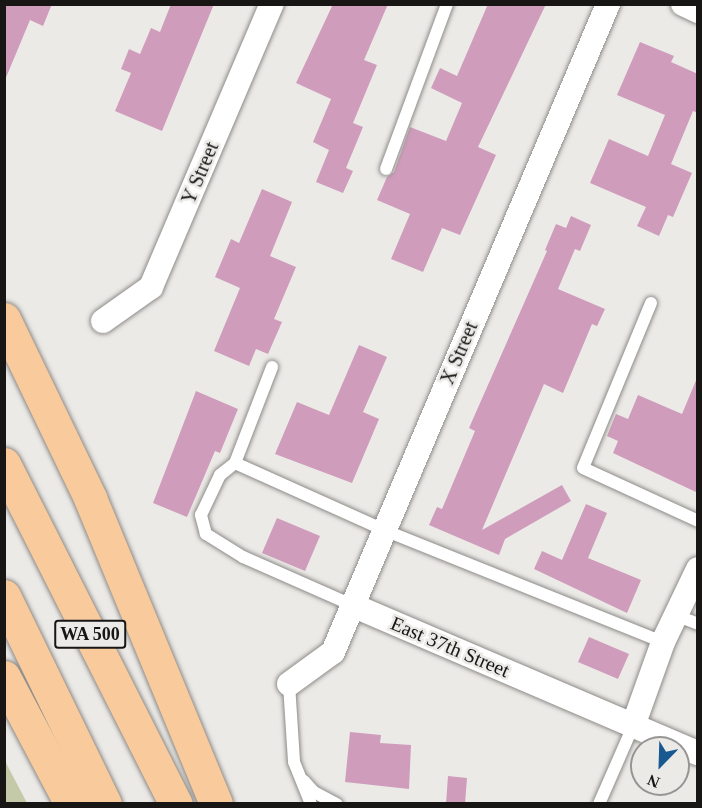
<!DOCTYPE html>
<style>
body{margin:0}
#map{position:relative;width:702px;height:808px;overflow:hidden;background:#eceae7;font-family:Georgia,serif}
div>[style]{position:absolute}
.green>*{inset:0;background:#c4c9a8}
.building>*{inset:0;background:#cf9dbb}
.roads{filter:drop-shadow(0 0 2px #8d8b88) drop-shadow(0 0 2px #8d8b88)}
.lane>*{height:12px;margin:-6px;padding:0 6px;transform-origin:6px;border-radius:6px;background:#fff}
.street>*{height:24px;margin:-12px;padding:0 12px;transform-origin:12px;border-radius:12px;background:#fff}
.highway>*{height:33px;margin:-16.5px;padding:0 16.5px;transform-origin:16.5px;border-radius:16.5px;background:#f8ca9c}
span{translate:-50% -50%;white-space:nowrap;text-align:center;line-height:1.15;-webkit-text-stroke:5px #eceae7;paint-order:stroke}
.shield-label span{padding:2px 4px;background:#eceae7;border:2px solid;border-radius:4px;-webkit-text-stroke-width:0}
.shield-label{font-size:18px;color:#171615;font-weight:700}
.street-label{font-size:20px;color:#171615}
.frame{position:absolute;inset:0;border:6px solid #171615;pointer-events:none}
.north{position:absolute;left:630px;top:736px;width:60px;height:60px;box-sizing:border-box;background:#eceae7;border:2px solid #979593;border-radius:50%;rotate:203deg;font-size:16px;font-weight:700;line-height:24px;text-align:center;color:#171615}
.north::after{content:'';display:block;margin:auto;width:21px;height:27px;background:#18598f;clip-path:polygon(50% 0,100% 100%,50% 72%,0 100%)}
</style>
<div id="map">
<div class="green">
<i style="clip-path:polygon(4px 761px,5px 761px,27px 803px,5px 803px)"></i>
</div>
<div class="building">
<i style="clip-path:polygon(4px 4px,52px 4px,43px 26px,30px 20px,5px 80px)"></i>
<i style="clip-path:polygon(171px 4px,214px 4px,162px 131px,115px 111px,131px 73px,121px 69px,129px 49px,140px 54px,151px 28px,160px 32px)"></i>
<i style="clip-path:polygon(333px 4px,388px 4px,364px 60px,377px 65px,353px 123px,363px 127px,346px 168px,353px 171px,343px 193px,316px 182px,329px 150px,313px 142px,331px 99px,296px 83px)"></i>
<i style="clip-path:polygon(488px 4px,546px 4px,478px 147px,496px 155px,460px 235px,442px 228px,423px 272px,391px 259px,410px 214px,377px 200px,387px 177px,394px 172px,410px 127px,446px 141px,462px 103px,431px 88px,440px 68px,457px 76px)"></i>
<i style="clip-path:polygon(640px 42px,674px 56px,671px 62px,698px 74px,698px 113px,693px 111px,671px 164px,692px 173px,673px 217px,668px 215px,659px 236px,637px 226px,646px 207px,590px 183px,609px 139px,648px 156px,665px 115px,617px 95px)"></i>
<i style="clip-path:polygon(262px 189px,292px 202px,270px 256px,296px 267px,274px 319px,282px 322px,268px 354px,256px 349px,249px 366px,214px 351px,240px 288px,215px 277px,231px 239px,239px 243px)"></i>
<i style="clip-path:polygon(571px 216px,591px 225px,580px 251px,575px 249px,558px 289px,605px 309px,597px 326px,592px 324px,563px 393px,544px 384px,482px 530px,562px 485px,571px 501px,505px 539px,499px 555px,429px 525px,437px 507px,442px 509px,475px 431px,469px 428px,547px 251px,545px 250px,556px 224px,566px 228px)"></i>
<i style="clip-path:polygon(359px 345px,387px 357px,363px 412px,379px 419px,352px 483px,275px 454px,297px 402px,329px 415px)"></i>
<i style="clip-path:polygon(697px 378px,698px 378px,698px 493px,613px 453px,618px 441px,607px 436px,616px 414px,628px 419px,638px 395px,682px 414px)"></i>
<i style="clip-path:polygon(196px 391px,238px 409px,220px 453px,215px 451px,187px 517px,153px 503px)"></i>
<i style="clip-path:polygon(586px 504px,607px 513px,588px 558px,641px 580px,627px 613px,534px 569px,542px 551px,562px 560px)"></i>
<i style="clip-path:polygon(277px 518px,320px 536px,305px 571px,262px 553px)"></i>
<i style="clip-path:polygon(589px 637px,629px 654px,618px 679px,578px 662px)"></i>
<i style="clip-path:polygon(350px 732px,381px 735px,380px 743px,411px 745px,409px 789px,345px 782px)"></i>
<i style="clip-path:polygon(448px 776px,467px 778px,465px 804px,446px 804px)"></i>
</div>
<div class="roads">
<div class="lane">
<i style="left:386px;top:169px;width:176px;rotate:-69.7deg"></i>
<i style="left:651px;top:303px;width:178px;rotate:112.4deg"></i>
<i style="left:583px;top:468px;width:127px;rotate:24.7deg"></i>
<i style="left:235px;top:463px;width:103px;rotate:-68.9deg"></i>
<i style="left:352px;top:605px;width:119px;rotate:-156.2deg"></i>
<i style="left:243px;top:557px;width:44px;rotate:-148.1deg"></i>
<i style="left:206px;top:534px;width:20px;rotate:-105deg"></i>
<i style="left:201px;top:515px;width:44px;rotate:-64.6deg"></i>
<i style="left:220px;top:475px;width:19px;rotate:-39deg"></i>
<i style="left:235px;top:463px;width:163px;rotate:24.2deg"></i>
<i style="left:384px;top:530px;width:301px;rotate:21.9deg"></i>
<i style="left:675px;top:615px;width:25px;rotate:21deg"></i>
<i style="left:289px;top:684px;width:78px;rotate:86.3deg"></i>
<i style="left:294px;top:762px;width:45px;rotate:68deg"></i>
<i style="left:304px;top:781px;width:15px;rotate:48deg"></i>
<i style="left:314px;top:792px;width:26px;rotate:28deg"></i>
<i style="left:599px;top:804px;width:85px;rotate:-66.4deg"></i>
</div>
<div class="street">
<i style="left:683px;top:4px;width:17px;rotate:25deg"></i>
<i style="left:103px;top:321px;width:59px;rotate:-35.3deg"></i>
<i style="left:151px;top:287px;width:308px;rotate:-66.9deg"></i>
<i style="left:352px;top:605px;width:376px;rotate:23.2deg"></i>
<i style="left:289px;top:684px;width:54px;rotate:-36deg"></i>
<i style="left:333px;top:652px;width:704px;rotate:-67deg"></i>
<i style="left:633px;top:726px;width:89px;rotate:-70.3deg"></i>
<i style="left:663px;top:642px;width:81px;rotate:-64.4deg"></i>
</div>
<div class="highway">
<i style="left:4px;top:319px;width:199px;rotate:64.3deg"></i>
<i style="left:90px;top:498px;width:331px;rotate:67.6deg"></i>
<i style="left:4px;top:464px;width:381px;rotate:63.2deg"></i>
<i style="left:4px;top:596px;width:231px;rotate:64.1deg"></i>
<i style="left:4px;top:677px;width:144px;rotate:62.2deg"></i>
</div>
</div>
<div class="shield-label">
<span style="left:90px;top:634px">WA 500</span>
</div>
<div class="street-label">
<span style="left:200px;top:173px;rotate:-67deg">Y Street</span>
<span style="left:459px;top:353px;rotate:-67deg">X Street</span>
<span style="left:450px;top:647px;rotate:23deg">East 37th Street</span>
</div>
<div class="frame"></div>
<div class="north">N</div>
</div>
